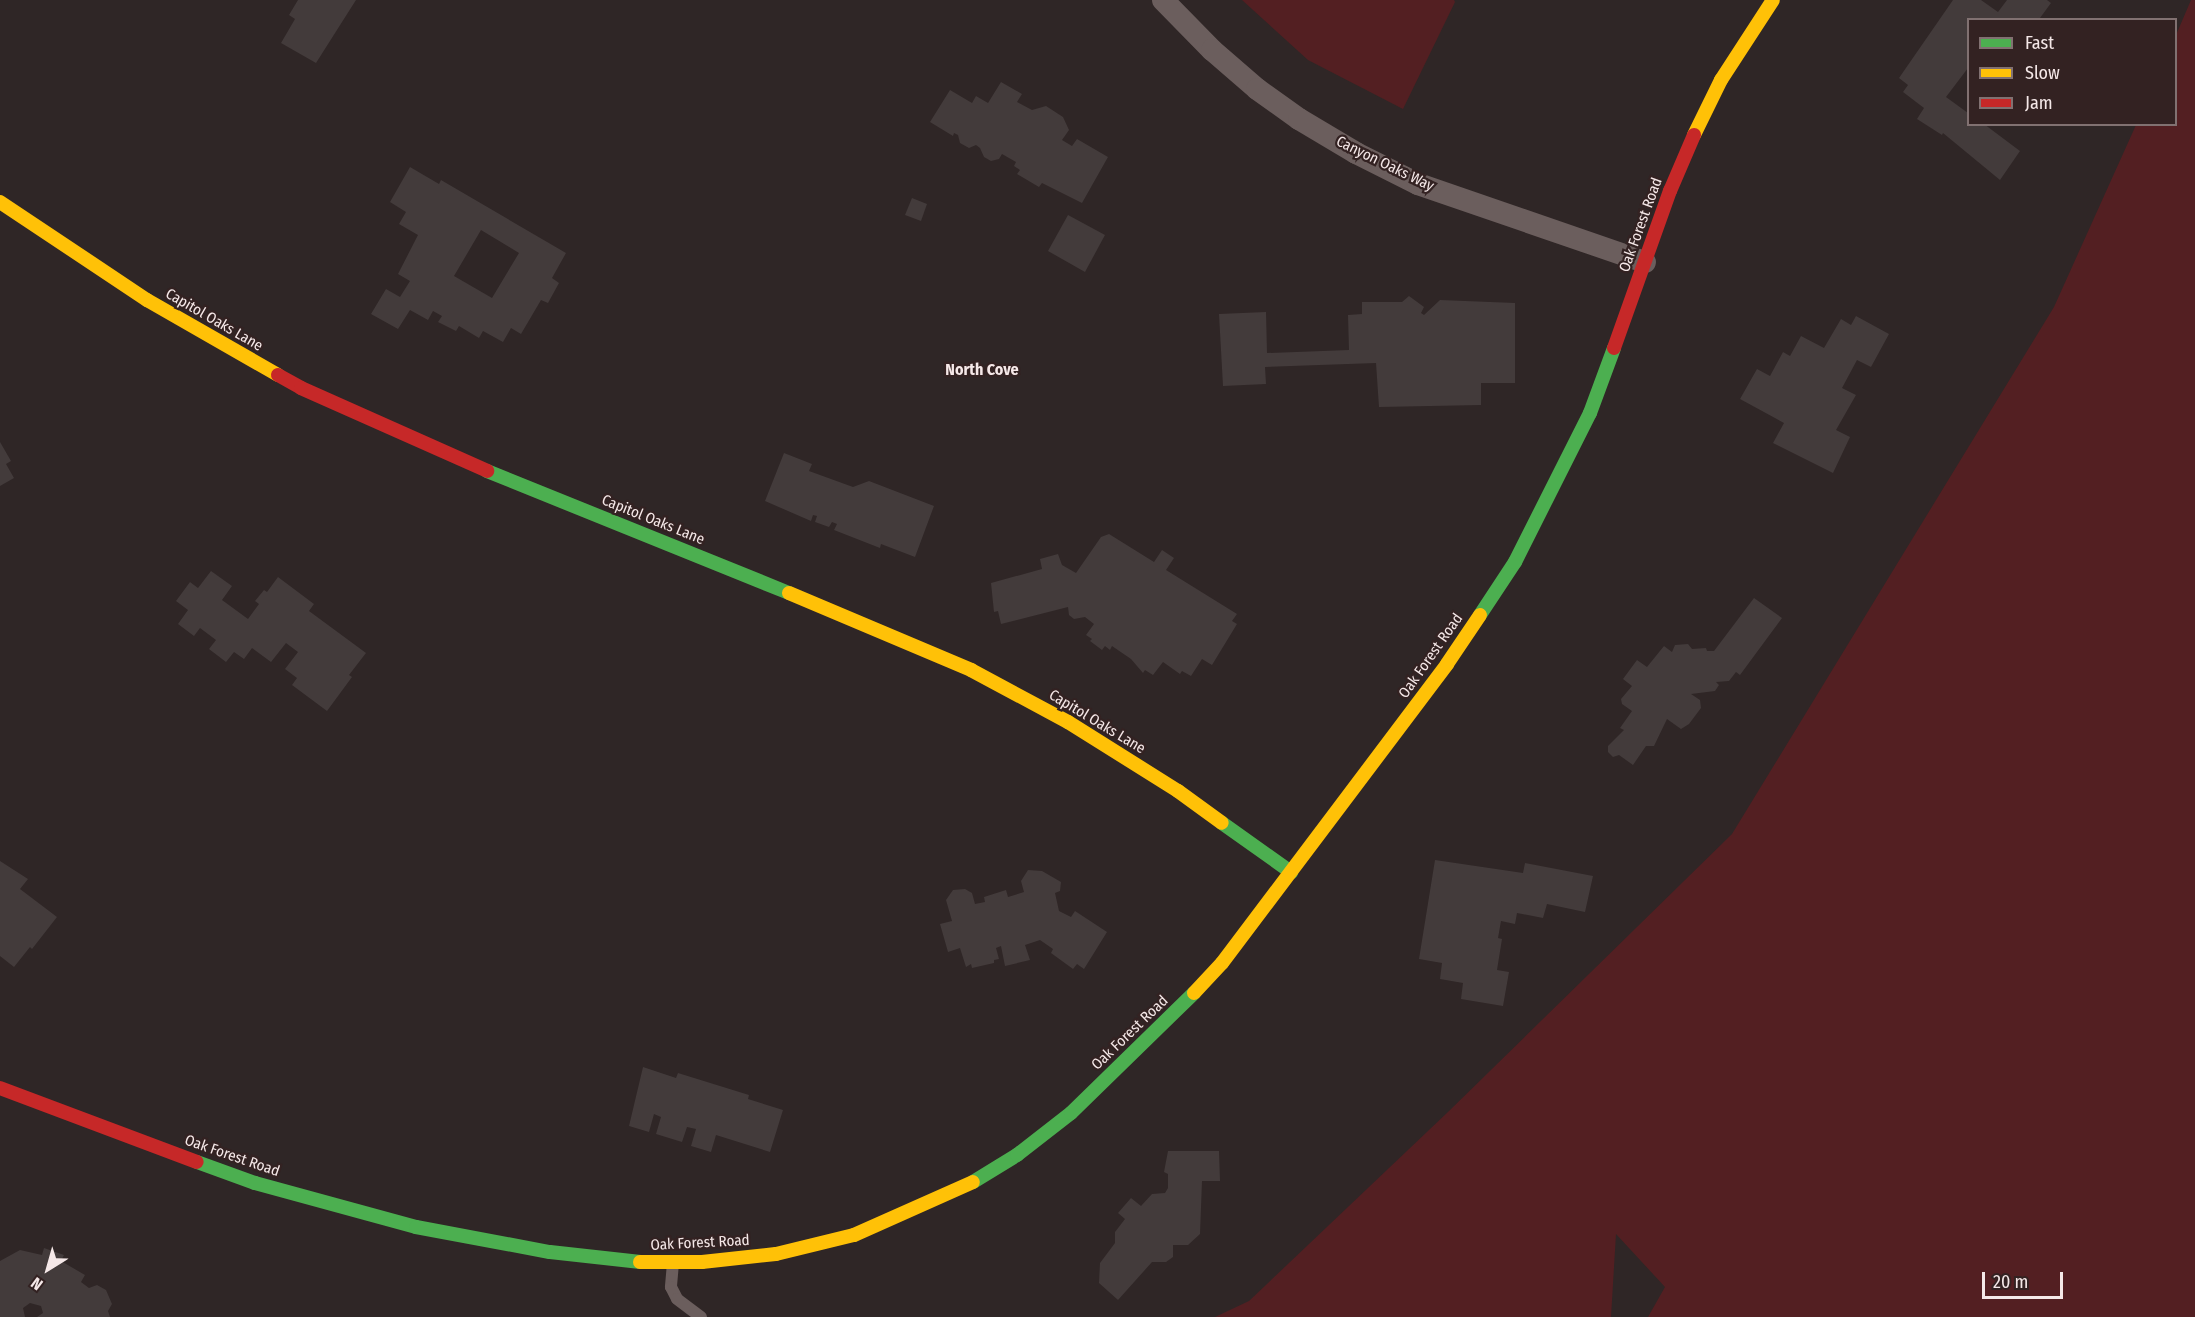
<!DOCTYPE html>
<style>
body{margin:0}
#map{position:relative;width:2195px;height:1317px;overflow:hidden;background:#2f2626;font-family:"Fira Sans Condensed",sans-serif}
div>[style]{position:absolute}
.green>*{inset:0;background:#531f22}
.building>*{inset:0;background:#433b3b}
.lane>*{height:12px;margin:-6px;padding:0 6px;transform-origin:6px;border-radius:6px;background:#6b5e5d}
.street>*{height:22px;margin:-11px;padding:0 11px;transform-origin:11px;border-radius:11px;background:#6b5e5d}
.fast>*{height:14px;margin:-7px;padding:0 7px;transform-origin:7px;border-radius:7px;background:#4caf50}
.slow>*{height:14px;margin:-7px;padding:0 7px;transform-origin:7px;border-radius:7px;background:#ffc107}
.jam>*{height:14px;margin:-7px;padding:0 7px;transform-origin:7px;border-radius:7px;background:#c62828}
span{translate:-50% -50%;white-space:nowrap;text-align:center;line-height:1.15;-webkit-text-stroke:4.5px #322;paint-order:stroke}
.street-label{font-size:15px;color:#f5e8e8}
.neighbourhood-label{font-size:16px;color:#f5e8e8;font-weight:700}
.legend{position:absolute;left:1967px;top:18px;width:210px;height:108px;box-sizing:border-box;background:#322;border:2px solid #817171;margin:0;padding:8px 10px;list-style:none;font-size:18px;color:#f5e8e8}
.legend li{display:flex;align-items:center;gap:12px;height:30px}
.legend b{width:30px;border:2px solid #817171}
.north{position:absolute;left:18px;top:1239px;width:60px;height:60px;-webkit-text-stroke:4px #322;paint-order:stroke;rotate:217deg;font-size:16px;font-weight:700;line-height:24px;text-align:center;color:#f5e8e8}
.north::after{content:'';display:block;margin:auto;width:21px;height:27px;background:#f5e8e8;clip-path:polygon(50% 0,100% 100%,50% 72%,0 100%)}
.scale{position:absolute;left:1982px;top:1272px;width:81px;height:27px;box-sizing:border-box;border:3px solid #f5e8e8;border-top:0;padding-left:8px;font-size:18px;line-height:21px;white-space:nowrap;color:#f5e8e8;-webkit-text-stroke:4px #322;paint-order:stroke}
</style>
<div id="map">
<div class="green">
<i style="clip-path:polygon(1242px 0,1454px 0,1455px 2px,1403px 109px,1308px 60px)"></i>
<i style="clip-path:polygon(2191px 0,2195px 0,2195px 1317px,1648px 1317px,1665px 1287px,1616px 1234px,1611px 1317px,1215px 1317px,1249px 1301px,1449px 1111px,1732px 834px,2054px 307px,2136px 125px,2176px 124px,2176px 35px)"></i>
</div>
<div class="building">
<i style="clip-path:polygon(298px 0,356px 0,316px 63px,281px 43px,295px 19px,289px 15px)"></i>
<i style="clip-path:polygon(1953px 0,1981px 0,1998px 12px,2007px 0,2047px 0,2051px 3px,2040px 18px,2042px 20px,1968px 20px,1968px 68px,1946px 97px,1968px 113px,1968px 124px,1984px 124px,2020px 151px,2000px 180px,1943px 133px,1942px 135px,1917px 119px,1924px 108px,1903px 92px,1908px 85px,1899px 78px)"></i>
<i style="clip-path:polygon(1001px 82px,1022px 94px,1017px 102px,1032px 110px,1046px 106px,1063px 117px,1069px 130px,1062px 140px,1072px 146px,1077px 139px,1108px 157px,1082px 203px,1042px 183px,1039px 187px,1017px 174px,1020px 170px,1014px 166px,1016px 162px,1002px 154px,999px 159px,991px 161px,984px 157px,980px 148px,976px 145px,969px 148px,960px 143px,958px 135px,954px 133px,953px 136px,930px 122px,950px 90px,972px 103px,976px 96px,988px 103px)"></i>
<i style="clip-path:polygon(evenodd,410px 167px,439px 184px,441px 180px,566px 253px,552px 278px,559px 283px,548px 303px,541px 300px,521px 334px,511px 328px,503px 342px,483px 331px,479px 338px,459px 326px,456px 331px,438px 322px,442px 316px,433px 311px,428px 320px,410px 310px,398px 329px,371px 314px,386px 289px,400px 297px,410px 281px,398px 274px,418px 235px,399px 224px,406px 212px,390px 202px,410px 167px,481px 230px,519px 253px,492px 298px,454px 276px,481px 230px)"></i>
<i style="clip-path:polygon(912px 198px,927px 204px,921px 221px,905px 215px)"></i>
<i style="clip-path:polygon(1068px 215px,1105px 235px,1085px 272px,1048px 251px)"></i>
<i style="clip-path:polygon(1409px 296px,1424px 307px,1421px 313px,1424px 315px,1440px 300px,1515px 303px,1515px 383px,1481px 383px,1481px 405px,1379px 407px,1376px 363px,1265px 367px,1266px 384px,1223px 386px,1219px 314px,1266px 312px,1267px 353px,1349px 350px,1348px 315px,1362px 314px,1362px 302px,1402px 302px)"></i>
<i style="clip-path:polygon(1856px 316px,1889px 334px,1871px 367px,1857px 360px,1842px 388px,1856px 395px,1836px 430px,1850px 437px,1833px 473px,1773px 443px,1784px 423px,1740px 399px,1757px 369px,1770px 376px,1783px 352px,1790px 356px,1801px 336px,1824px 348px,1841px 319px,1851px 325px)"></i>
<i style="clip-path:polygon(0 442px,11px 461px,6px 464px,14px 478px,0 486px)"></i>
<i style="clip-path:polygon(784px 453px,812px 464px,809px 471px,853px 487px,869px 481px,934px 506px,915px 557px,881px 544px,880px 548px,834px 530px,837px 524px,832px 522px,829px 527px,815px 522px,817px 516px,813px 515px,811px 521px,765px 501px)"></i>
<i style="clip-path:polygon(1109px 534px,1154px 562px,1162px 550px,1174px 558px,1166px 570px,1237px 614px,1232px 621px,1237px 624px,1212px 665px,1202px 659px,1191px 676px,1182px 671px,1180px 674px,1163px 662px,1153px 675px,1145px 670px,1143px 673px,1131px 659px,1112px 646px,1110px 650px,1105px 646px,1102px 650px,1090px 641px,1092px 639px,1086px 635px,1094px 624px,1085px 617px,1074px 619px,1069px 615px,1068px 607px,1001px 624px,998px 611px,994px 612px,991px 583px,1042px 569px,1040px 559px,1058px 554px,1062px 565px,1076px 573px,1101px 537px)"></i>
<i style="clip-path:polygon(211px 571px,232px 586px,222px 600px,248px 619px,259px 604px,255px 601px,264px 590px,267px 592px,278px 577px,314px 604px,309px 611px,366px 653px,349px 675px,352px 677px,327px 711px,292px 685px,297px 678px,285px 669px,298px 652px,286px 643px,271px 662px,252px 648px,244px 659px,234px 652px,226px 662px,209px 649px,216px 640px,200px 628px,194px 636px,178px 624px,188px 610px,176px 601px,190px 582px,198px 588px)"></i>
<i style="clip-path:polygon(1754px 598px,1782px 618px,1740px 675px,1736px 672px,1729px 681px,1716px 682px,1719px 685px,1715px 691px,1691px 694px,1700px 700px,1701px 708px,1689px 724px,1681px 729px,1667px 719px,1654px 746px,1646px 746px,1633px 765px,1619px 755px,1613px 757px,1608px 752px,1608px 746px,1624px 730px,1620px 728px,1632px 711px,1622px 704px,1621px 699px,1632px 686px,1623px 679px,1637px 660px,1647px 667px,1664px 646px,1672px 652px,1675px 645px,1688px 644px,1692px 649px,1706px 648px,1707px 651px,1714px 651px)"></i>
<i style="clip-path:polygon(1435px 860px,1523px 873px,1525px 863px,1593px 876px,1585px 912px,1547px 904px,1543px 918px,1517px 913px,1515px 924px,1501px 921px,1498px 938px,1502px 939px,1497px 970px,1509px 972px,1503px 1006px,1461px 999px,1463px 983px,1440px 979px,1442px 963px,1419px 959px)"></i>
<i style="clip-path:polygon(0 861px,28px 879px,20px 889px,57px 917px,32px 949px,30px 947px,14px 967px,0 956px)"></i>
<i style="clip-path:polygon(1028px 870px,1042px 871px,1061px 882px,1060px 891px,1055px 893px,1059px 911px,1071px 917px,1075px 911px,1107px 932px,1084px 969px,1077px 964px,1073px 969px,1051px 953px,1053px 949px,1040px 940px,1025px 945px,1030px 960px,1005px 966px,1001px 946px,996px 948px,999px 959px,994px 960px,994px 963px,972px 968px,971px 964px,966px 967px,960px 948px,948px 952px,940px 924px,952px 921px,946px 900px,953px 890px,965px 889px,972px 893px,975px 904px,985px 902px,984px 897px,1006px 890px,1008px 897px,1024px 892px,1021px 881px)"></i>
<i style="clip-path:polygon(643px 1067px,676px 1078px,678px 1073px,749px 1095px,748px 1099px,783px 1110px,770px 1152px,716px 1135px,711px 1152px,691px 1146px,696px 1129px,687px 1127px,682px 1142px,656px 1134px,661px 1117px,654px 1114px,649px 1132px,629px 1126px)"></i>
<i style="clip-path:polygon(1168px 1151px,1219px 1151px,1220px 1181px,1202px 1181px,1200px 1234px,1188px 1245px,1173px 1245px,1173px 1257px,1166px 1262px,1152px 1262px,1118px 1300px,1099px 1283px,1100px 1263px,1115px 1243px,1115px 1232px,1125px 1219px,1118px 1213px,1131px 1198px,1141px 1206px,1152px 1194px,1165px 1193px,1168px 1188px,1168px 1174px,1164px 1172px)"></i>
<i style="clip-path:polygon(44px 1248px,64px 1255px,61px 1261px,85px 1275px,81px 1282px,89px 1288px,97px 1285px,106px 1290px,112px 1304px,108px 1311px,110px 1317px,37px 1317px,43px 1313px,41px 1306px,30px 1303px,23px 1308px,25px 1317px,0 1317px,0 1261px,20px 1250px,42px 1255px)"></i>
</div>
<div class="lane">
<i style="left:673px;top:1263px;width:24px;rotate:95deg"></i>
<i style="left:671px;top:1287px;width:13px;rotate:63deg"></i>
<i style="left:677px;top:1299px;width:30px;rotate:37deg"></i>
</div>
<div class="street">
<i style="left:1163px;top:0;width:70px;rotate:45.6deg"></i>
<i style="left:1212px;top:50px;width:60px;rotate:40.9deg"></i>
<i style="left:1257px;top:89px;width:52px;rotate:35.5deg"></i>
<i style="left:1299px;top:119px;width:66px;rotate:30.8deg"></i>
<i style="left:1356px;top:153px;width:69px;rotate:26.6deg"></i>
<i style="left:1418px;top:184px;width:240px;rotate:19deg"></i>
</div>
<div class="fast">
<i style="left:487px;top:471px;width:326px;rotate:22deg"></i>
<i style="left:1480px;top:615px;width:64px;rotate:-56.6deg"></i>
<i style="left:1515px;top:562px;width:167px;rotate:-63.3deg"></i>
<i style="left:1590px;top:413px;width:69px;rotate:-69.7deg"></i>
<i style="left:1222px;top:823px;width:85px;rotate:35.4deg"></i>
<i style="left:197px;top:1162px;width:62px;rotate:19.9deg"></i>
<i style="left:255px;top:1183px;width:167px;rotate:15.3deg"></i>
<i style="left:416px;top:1227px;width:136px;rotate:10.6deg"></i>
<i style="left:550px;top:1252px;width:91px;rotate:6.3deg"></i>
<i style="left:973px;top:1182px;width:52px;rotate:-31.5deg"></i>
<i style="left:1017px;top:1155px;width:68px;rotate:-37.9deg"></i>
<i style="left:1071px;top:1113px;width:172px;rotate:-44.3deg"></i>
</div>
<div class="slow">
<i style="left:1694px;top:135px;width:61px;rotate:-63.9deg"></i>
<i style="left:1721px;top:80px;width:95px;rotate:-57deg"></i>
<i style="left:0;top:202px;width:177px;rotate:33.7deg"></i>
<i style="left:147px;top:300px;width:151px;rotate:29.8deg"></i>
<i style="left:789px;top:593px;width:198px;rotate:22.9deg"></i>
<i style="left:971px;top:670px;width:110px;rotate:28.2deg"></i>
<i style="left:1068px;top:722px;width:130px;rotate:32.1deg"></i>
<i style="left:1178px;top:791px;width:54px;rotate:36deg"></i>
<i style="left:1194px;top:993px;width:41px;rotate:-47deg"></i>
<i style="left:1222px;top:963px;width:374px;rotate:-53deg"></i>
<i style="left:1447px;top:664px;width:59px;rotate:-56deg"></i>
<i style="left:640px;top:1262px;width:62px"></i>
<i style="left:702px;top:1262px;width:74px;rotate:-6.2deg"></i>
<i style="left:776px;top:1254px;width:80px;rotate:-13.7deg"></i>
<i style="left:854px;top:1235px;width:130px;rotate:-24deg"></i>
</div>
<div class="jam">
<i style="left:1614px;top:348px;width:167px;rotate:-70.4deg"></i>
<i style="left:1670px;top:191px;width:61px;rotate:-66.8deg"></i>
<i style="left:278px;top:375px;width:26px;rotate:29deg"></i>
<i style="left:301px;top:388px;width:204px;rotate:24deg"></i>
<i style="left:0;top:1088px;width:210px;rotate:20.6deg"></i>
</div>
<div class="street-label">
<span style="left:1385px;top:164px;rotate:26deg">Canyon Oaks Way</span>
<span style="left:1641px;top:225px;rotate:-70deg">Oak Forest Road</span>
<span style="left:214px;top:320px;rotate:30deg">Capitol Oaks Lane</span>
<span style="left:653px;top:520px;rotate:22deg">Capitol Oaks Lane</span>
<span style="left:1431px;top:656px;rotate:-55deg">Oak Forest Road</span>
<span style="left:1097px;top:722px;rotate:31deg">Capitol Oaks Lane</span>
<span style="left:1130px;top:1033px;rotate:-44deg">Oak Forest Road</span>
<span style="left:232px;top:1156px;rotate:19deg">Oak Forest Road</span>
<span style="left:700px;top:1243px;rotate:-3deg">Oak Forest Road</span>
</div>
<div class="neighbourhood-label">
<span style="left:982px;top:370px">North Cove</span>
</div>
<ul class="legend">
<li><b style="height:8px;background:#4caf50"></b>Fast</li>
<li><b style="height:8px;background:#ffc107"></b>Slow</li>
<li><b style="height:8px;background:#c62828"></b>Jam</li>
</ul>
<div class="north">N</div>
<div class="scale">20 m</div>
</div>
